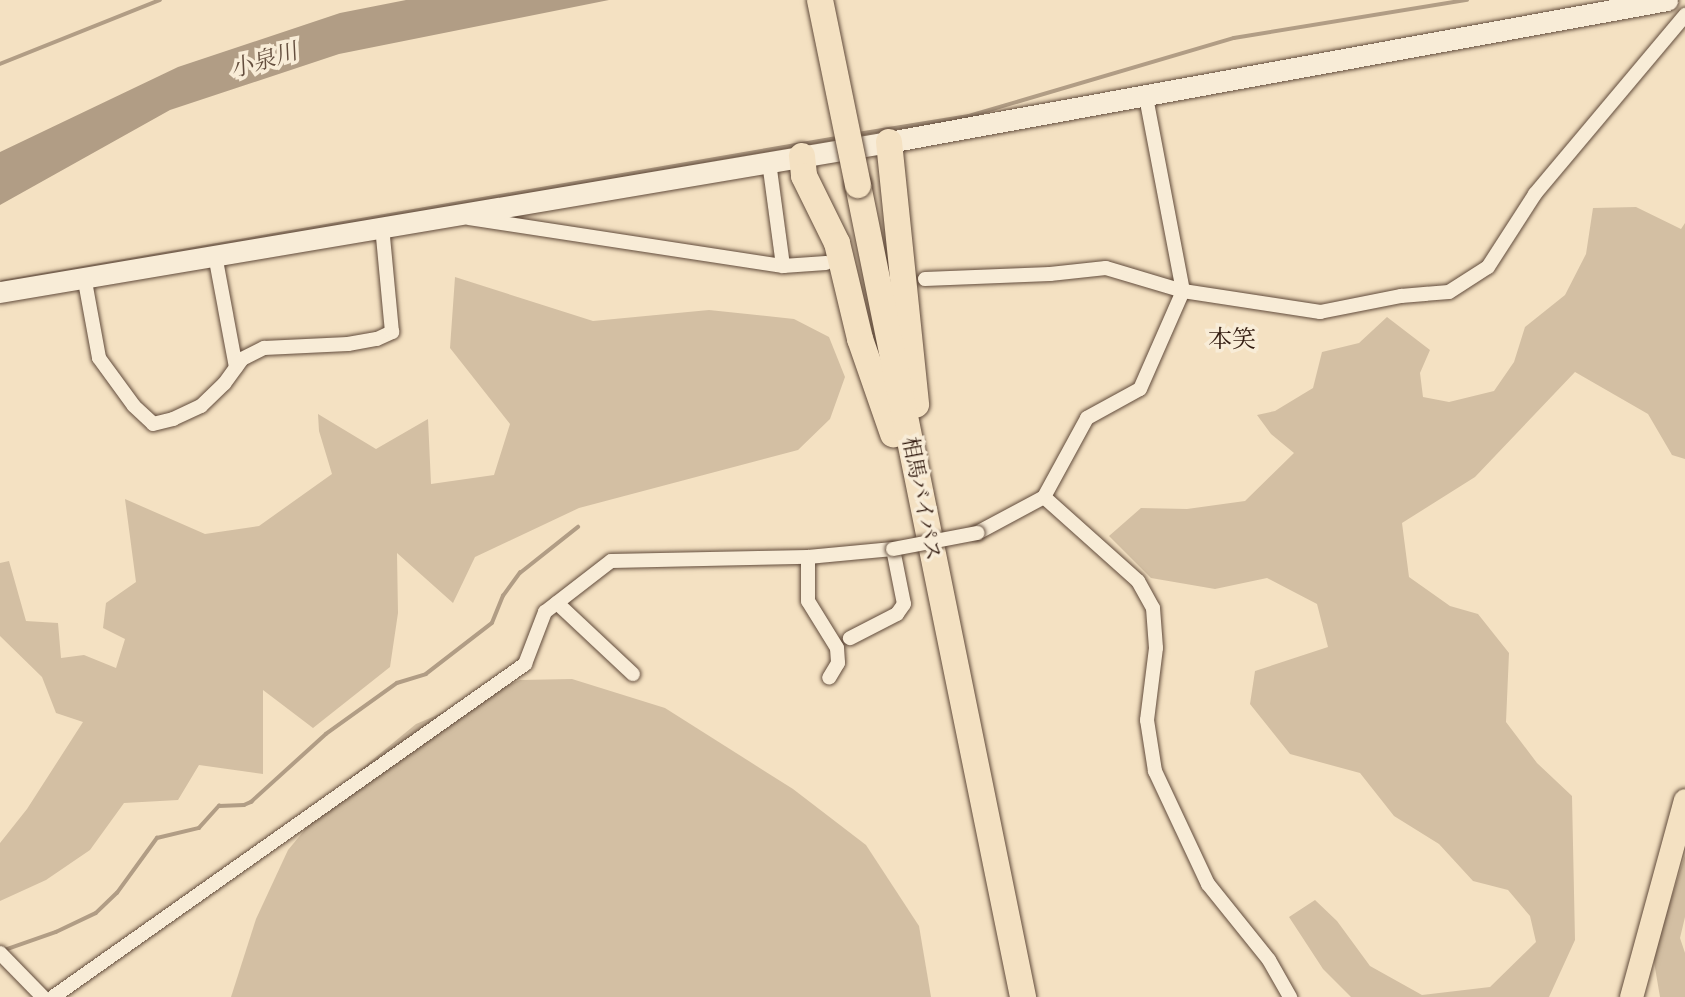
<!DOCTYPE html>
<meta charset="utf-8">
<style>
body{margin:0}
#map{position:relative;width:1685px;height:997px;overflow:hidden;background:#f4e1c2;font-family:Vollkorn,"Noto Serif JP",serif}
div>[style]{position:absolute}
.green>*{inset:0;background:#d3bfa3}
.water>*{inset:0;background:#b19d85}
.stream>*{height:3.5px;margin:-1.75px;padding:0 1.75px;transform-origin:1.75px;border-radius:1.75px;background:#b19d85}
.roads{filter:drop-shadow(0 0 2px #614b3b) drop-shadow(0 0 2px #614b3b)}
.street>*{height:14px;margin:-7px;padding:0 7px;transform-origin:7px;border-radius:7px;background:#f8ecd7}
.secondary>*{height:21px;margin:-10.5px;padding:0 10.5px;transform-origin:10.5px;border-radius:10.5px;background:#f8ecd7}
.primary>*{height:23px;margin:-11.5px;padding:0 11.5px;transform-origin:11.5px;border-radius:11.5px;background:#f4e1c2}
.highway>*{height:26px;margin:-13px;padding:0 13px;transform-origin:13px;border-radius:13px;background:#f4e1c2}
.bridges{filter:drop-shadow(0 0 2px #614b3b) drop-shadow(0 0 2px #614b3b)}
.street-bridge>*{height:14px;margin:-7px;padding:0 7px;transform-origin:7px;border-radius:7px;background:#f8ecd7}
.highway-bridge>*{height:26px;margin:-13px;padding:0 13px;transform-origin:13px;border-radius:13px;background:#f4e1c2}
span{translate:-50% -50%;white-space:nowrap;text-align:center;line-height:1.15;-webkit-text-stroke:7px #f8ecd7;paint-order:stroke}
.street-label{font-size:21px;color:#30190e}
.water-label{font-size:23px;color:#644e3e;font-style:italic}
.quarter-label{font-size:24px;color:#30190e}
</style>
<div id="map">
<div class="green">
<i style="clip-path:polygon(1636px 207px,1681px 229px,1685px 223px,1685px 459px,1672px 455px,1648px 414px,1575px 372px,1475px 477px,1402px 523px,1409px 577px,1450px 606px,1478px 614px,1509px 653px,1506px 722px,1537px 763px,1572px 796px,1575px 940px,1549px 997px,1351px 997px,1323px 969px,1289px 917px,1315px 900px,1337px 921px,1370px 966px,1422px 995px,1490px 987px,1536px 942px,1530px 916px,1508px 890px,1473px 881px,1439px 844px,1394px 816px,1360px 773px,1290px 754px,1250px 704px,1255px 671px,1328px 647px,1317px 604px,1267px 578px,1215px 589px,1151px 578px,1109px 536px,1141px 508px,1187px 509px,1245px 501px,1294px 453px,1271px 434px,1257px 415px,1275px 411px,1313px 388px,1322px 352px,1359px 343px,1387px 317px,1430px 350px,1420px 373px,1423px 397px,1449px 402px,1494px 391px,1514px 362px,1525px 327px,1565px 295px,1586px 254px,1593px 208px)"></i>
<i style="clip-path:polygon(455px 277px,593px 321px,709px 310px,794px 319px,829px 337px,845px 377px,830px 419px,798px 450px,579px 508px,475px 557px,453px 603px,397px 553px,398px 613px,390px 667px,313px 728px,263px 690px,263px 774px,199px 765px,178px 800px,124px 803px,90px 850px,46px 880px,0 901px,0 843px,27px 809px,83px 722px,56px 713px,42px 677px,0 636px,0 563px,9px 561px,26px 621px,58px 623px,61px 658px,84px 655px,116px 668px,125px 639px,103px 628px,106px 603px,136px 582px,125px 499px,205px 534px,259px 526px,332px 474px,319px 431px,318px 414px,376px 449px,428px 419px,431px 484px,494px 475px,510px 424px,450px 348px)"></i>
<i style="clip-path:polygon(572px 679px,665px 708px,793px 789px,866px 845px,919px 926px,931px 997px,231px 997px,256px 919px,288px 850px,343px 784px,416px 724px,520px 680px)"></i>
<i style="clip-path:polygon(1685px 855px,1685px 917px,1680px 938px,1685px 953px,1685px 997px,1660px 997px,1653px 956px)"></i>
</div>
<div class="water">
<i style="clip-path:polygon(406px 0,609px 0,339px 54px,170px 110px,0 205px,0 152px,178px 67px,340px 13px)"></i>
</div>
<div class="stream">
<i style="left:0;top:64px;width:172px;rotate:-21.8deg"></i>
<i style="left:858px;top:134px;width:112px;rotate:-9.2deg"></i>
<i style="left:969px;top:116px;width:276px;rotate:-16.4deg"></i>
<i style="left:1234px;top:38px;width:236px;rotate:-9.3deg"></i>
<i style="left:3px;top:282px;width:846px;rotate:-9.8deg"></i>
<i style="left:2px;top:951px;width:57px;rotate:-19.4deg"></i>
<i style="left:56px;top:932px;width:44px;rotate:-25.4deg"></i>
<i style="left:96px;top:913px;width:29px;rotate:-44deg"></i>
<i style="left:117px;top:893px;width:68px;rotate:-54deg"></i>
<i style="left:157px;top:838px;width:43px;rotate:-13.4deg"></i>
<i style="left:199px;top:828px;width:30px;rotate:-48deg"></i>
<i style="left:219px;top:806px;width:25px;rotate:-2deg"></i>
<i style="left:244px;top:805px;width:8px;rotate:-23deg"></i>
<i style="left:251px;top:802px;width:101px;rotate:-42.2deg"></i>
<i style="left:326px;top:734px;width:87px;rotate:-35.7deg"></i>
<i style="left:397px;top:683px;width:30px;rotate:-17deg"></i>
<i style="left:426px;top:674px;width:83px;rotate:-37.7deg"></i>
<i style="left:492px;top:623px;width:29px;rotate:-68deg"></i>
<i style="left:503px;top:596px;width:29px;rotate:-54deg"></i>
<i style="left:520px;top:573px;width:74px;rotate:-38.4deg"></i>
</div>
<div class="roads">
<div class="street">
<i style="left:769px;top:162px;width:105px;rotate:82.3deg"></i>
<i style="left:469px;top:218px;width:318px;rotate:8.7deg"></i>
<i style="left:783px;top:266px;width:43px;rotate:-4deg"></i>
<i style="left:215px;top:255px;width:114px;rotate:79.4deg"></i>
<i style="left:84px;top:276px;width:83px;rotate:79.6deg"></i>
<i style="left:99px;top:358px;width:59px;rotate:53.9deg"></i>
<i style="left:134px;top:406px;width:26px;rotate:43deg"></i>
<i style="left:153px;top:424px;width:21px;rotate:-14deg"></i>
<i style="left:173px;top:419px;width:31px;rotate:-25deg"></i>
<i style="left:201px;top:406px;width:32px;rotate:-44deg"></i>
<i style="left:224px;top:384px;width:31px;rotate:-54deg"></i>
<i style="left:242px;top:359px;width:25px;rotate:-27deg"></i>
<i style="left:264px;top:348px;width:84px;rotate:-2.7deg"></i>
<i style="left:348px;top:344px;width:29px;rotate:-10deg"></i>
<i style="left:377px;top:339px;width:17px;rotate:-25deg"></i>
<i style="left:392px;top:332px;width:105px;rotate:-95.4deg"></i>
<i style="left:925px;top:279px;width:125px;rotate:-2.3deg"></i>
<i style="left:1050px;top:274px;width:56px;rotate:-6.1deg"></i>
<i style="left:1106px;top:268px;width:80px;rotate:16.6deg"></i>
<i style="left:1183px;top:291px;width:139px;rotate:8.7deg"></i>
<i style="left:1320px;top:312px;width:83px;rotate:-11.2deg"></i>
<i style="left:1401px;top:296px;width:48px;rotate:-4.8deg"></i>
<i style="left:1449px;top:292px;width:46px;rotate:-32.7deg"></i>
<i style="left:1488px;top:267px;width:87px;rotate:-57.2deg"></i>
<i style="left:1535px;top:194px;width:234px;rotate:-50deg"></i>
<i style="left:1044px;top:497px;width:126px;rotate:41.8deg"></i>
<i style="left:1138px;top:581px;width:31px;rotate:61deg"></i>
<i style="left:1153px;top:608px;width:40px;rotate:85.7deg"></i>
<i style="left:1156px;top:648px;width:73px;rotate:97.1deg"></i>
<i style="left:1147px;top:720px;width:52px;rotate:81.1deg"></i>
<i style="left:1155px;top:771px;width:125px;rotate:64.9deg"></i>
<i style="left:1208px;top:884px;width:97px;rotate:51.2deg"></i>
<i style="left:1269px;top:960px;width:43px;rotate:60.4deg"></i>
<i style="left:977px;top:533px;width:76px;rotate:-28.2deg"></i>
<i style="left:1044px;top:497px;width:90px;rotate:-61.4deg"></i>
<i style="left:1087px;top:418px;width:60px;rotate:-28.7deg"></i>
<i style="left:1140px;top:389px;width:107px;rotate:-66.3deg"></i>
<i style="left:1183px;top:291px;width:197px;rotate:-100.8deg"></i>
<i style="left:808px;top:557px;width:44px;rotate:90deg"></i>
<i style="left:808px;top:601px;width:55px;rotate:58.3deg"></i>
<i style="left:837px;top:648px;width:15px;rotate:86deg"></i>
<i style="left:838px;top:663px;width:17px;rotate:121deg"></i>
<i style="left:557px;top:603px;width:104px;rotate:43.1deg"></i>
<i style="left:0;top:953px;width:62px;rotate:45.7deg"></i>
<i style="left:53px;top:997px;width:578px;rotate:-35.2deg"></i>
<i style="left:525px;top:664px;width:56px;rotate:-69deg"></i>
<i style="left:545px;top:612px;width:83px;rotate:-37.7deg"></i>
<i style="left:611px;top:561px;width:197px;rotate:-1.2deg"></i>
<i style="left:808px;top:557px;width:85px;rotate:-5.4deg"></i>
<i style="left:893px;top:549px;width:56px;rotate:78.7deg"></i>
<i style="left:904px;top:604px;width:12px;rotate:125deg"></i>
<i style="left:897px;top:614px;width:53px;rotate:152.9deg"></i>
</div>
<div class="secondary">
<i style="left:0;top:292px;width:902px;rotate:-9.58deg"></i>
<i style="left:889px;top:142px;width:791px;rotate:-10.34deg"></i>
</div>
<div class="primary">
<i style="left:1631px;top:997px;width:204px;rotate:-74.7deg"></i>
</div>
<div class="highway">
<i style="left:889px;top:142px;width:264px;rotate:84.1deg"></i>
<i style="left:802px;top:156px;width:20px;rotate:84deg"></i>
<i style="left:804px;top:176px;width:75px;rotate:63.8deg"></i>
<i style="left:837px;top:243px;width:99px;rotate:76.5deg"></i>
<i style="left:860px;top:339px;width:101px;rotate:70.8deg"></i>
<i style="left:858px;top:185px;width:829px;rotate:78.51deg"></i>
</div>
</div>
<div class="bridges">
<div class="street-bridge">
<i style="left:893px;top:549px;width:86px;rotate:-10.8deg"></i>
</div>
<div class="highway-bridge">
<i style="left:820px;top:0;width:189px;rotate:78.4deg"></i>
</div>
</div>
<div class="street-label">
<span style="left:920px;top:499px;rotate:79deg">相馬バイパス</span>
</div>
<div class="water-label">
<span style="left:264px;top:62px;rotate:-17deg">小泉川</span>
</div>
<div class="quarter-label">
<span style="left:1232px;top:342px">本笑</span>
</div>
</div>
